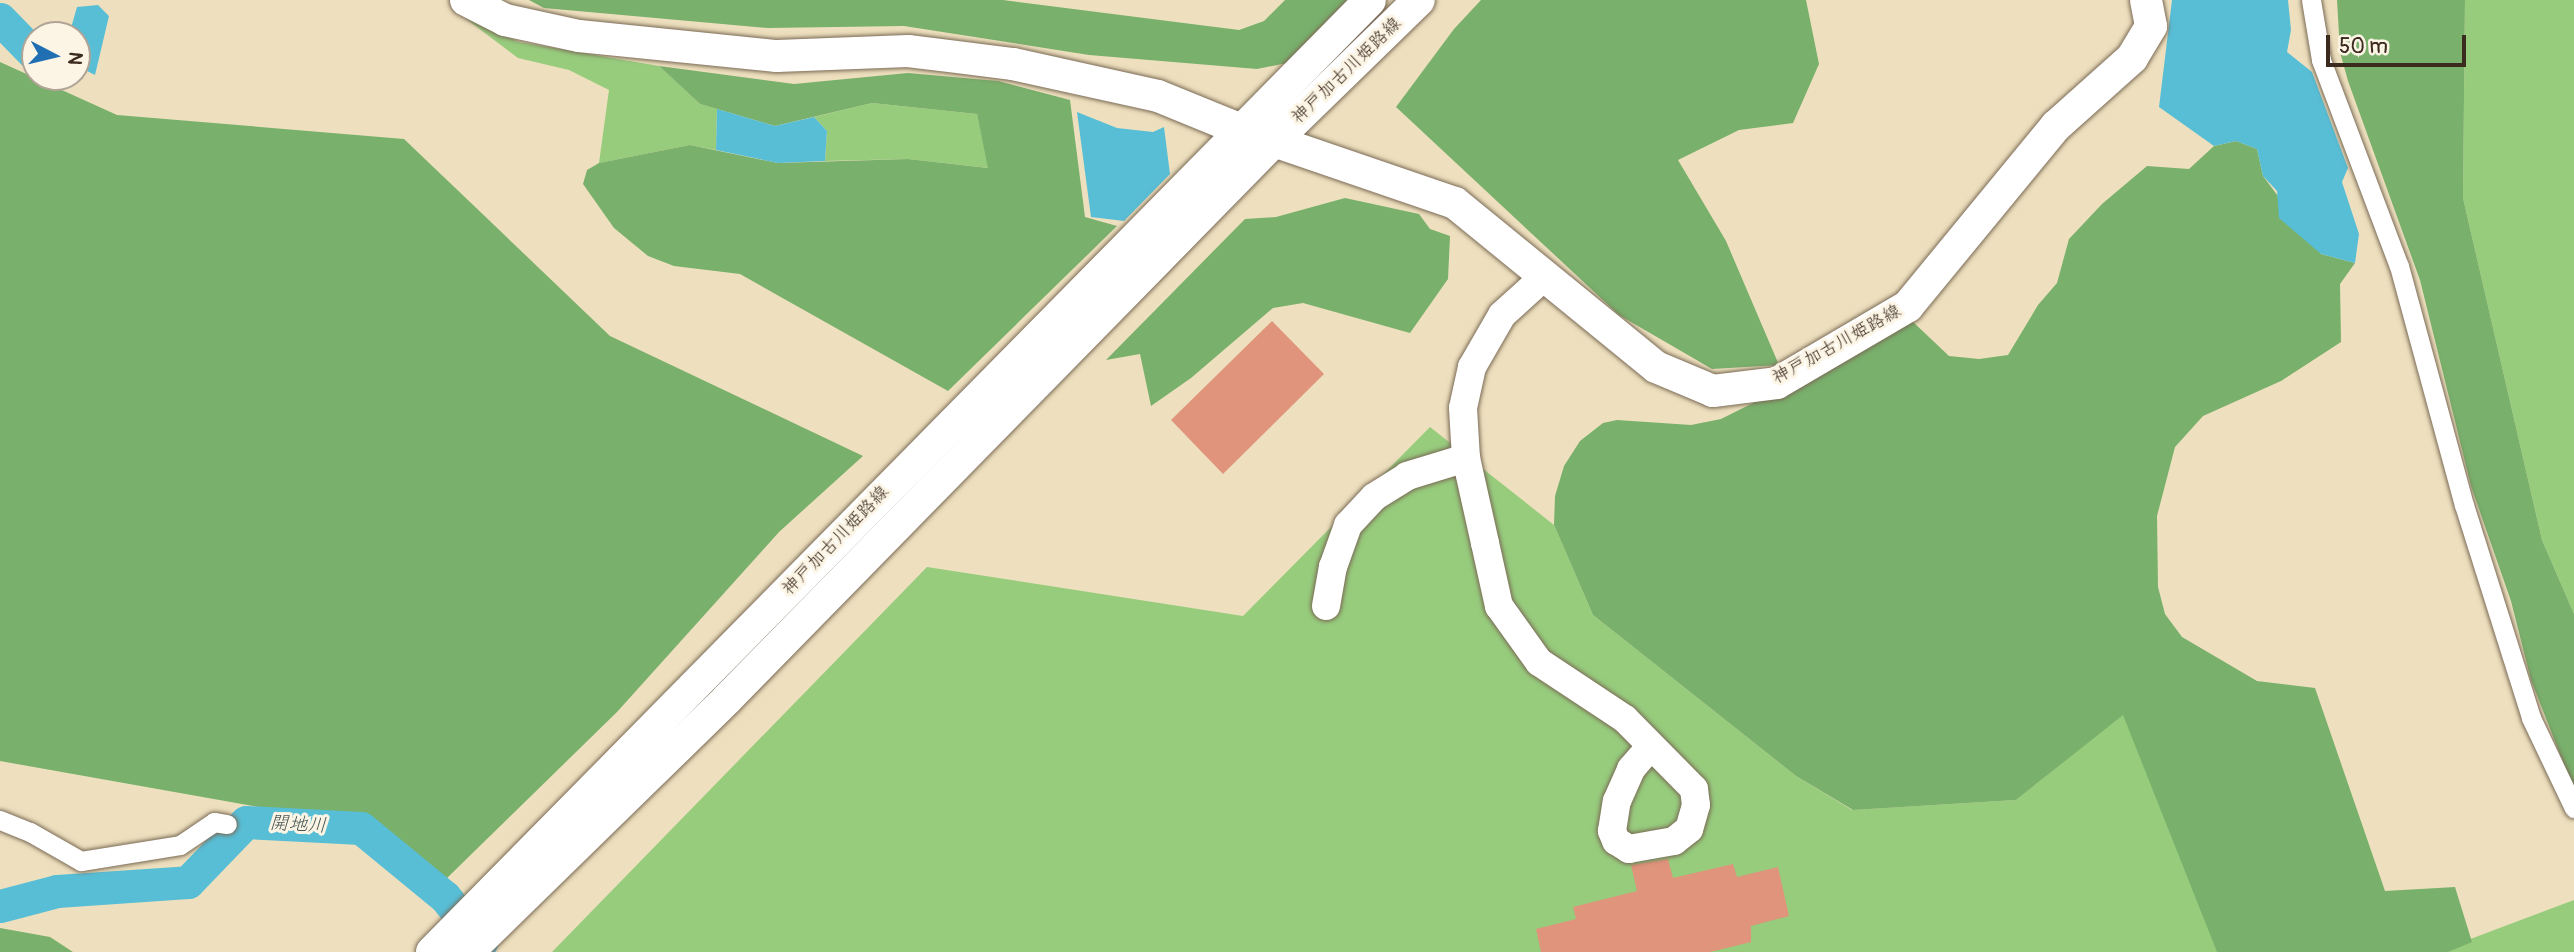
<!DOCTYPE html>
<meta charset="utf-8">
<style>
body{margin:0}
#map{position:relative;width:2574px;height:952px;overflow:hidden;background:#eee0be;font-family:Pangolin,"Klee One",sans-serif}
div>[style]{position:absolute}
.green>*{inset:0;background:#97cc7d}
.forest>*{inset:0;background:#79b06c}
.water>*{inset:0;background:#58bed6}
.river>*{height:33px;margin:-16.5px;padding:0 16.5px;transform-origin:16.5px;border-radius:16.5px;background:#58bed6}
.building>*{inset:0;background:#df947b}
.roads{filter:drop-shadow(0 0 2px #7a6a56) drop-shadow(0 0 2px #7a6a56)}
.street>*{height:19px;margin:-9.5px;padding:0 9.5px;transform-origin:9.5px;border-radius:9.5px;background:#fff}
.secondary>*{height:28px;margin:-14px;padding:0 14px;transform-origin:14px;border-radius:14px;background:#fff}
.primary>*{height:32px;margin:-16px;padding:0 16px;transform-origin:16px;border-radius:16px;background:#fff}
span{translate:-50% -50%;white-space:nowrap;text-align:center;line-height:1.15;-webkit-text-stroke:6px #fcf5e5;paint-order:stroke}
.street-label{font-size:18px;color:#3b2a1e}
.water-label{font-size:19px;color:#445655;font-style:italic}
.north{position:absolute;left:21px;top:21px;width:70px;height:70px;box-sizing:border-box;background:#fcf5e5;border:2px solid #afa495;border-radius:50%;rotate:97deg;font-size:19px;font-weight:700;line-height:28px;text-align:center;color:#3b2a1e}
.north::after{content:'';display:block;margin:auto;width:24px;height:32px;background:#1f6fb2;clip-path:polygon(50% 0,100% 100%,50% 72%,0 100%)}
.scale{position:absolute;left:2326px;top:35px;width:140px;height:32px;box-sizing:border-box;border:4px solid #3b2a1e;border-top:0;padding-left:9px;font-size:21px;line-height:24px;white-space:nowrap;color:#3b2a1e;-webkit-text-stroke:5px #fcf5e5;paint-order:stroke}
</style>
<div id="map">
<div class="green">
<i style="clip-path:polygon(2465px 0,2574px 0,2574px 614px,2542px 540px,2463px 198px)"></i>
<i style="clip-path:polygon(465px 18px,519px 42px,659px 66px,700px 104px,717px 109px,716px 150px,690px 145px,599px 163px,609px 90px,569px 70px,518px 58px)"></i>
<i style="clip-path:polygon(872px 103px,977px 114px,989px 168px,908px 159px,825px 161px,827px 131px,814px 117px)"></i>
<i style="clip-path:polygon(1430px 427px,1554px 525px,1593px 615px,1796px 776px,1852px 810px,2016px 800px,2123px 714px,2242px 952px,552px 952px,927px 567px,1243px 616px)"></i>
<i style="clip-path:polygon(2574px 900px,2574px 952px,2436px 952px)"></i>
</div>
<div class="forest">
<i style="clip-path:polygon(529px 0,1003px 0,1239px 30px,1264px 21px,1285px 0,1347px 0,1287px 63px,1257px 69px,1089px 55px,904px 26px,768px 28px,544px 8px)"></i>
<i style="clip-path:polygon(1481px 0,1806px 0,1819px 64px,1793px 123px,1739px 130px,1678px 160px,1726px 241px,1779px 365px,1712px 369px,1619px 315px,1396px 107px,1454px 29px)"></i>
<i style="clip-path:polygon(2337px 0,2465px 0,2463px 198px,2542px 540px,2574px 614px,2574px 790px,2531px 680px,2511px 601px,2471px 486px,2420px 280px,2348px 81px,2340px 52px)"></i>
<i style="clip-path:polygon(0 62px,117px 115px,404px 139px,610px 336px,863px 456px,779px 532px,617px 712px,445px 880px,315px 817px,0 761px)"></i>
<i style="clip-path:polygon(659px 66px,794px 84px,908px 73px,998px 81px,1070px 100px,1085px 217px,1117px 226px,948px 391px,740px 274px,674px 266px,648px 256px,614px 228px,583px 184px,587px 170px,599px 163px,690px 145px,778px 163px,908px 159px,988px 168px,977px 114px,872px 103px,775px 126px,700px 104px)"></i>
<i style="clip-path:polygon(2236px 141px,2257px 149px,2263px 176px,2321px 254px,2355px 263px,2340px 284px,2341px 342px,2281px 381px,2203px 416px,2175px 447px,2157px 516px,2158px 587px,2165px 614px,2182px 637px,2257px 681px,2315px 688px,2385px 891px,2455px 887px,2472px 942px,2448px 952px,2217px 952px,2123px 715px,2016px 800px,1853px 810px,1796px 776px,1593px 615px,1554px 525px,1555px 496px,1564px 466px,1580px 441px,1603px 423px,1617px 420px,1691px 425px,1721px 419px,1761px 399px,1802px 387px,1911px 320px,1949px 356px,1979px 359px,2008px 355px,2038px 305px,2057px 283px,2069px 239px,2102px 204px,2147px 166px,2189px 169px,2214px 146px)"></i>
<i style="clip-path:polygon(1345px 198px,1419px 214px,1430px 229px,1450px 236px,1448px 279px,1410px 333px,1303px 303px,1273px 308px,1191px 378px,1151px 406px,1140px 354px,1106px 360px,1245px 219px,1276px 217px)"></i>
<i style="clip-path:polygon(0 928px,50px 937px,73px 952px,0 952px)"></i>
</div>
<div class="water">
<i style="clip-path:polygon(2172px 0,2288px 0,2291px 30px,2287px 52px,2312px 72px,2348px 168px,2342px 182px,2359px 234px,2355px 263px,2321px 254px,2279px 218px,2277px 191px,2263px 176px,2257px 149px,2236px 141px,2214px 146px,2159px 107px)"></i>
<i style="clip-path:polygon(98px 5px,109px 16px,95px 75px,77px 66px,77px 35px,69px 35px,77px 7px)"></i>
<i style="clip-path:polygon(717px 109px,775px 126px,814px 117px,827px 131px,825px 161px,778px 163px,716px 150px)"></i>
<i style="clip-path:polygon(1077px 112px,1117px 128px,1153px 132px,1164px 127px,1170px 174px,1124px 221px,1091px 217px)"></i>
</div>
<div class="river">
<i style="left:0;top:19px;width:50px;rotate:45.8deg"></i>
<i style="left:0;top:906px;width:59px;rotate:-14.7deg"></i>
<i style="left:57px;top:891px;width:131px;rotate:-3.9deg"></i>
<i style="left:188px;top:882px;width:83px;rotate:-46deg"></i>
<i style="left:246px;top:822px;width:115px;rotate:3deg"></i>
<i style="left:361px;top:828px;width:109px;rotate:39.4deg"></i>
<i style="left:445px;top:897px;width:58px;rotate:51.3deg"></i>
</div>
<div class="building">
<i style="clip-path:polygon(1272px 321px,1324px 374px,1223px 474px,1171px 420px)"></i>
<i style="clip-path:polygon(1668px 859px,1673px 878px,1733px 864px,1737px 877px,1778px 867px,1789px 916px,1751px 926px,1751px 942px,1710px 952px,1541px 952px,1536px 929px,1576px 919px,1573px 907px,1637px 891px,1631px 865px)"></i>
</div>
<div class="roads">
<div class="street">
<i style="left:2311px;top:0;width:61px;rotate:80.5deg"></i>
<i style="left:2321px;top:60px;width:220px;rotate:69.3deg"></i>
<i style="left:2399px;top:266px;width:248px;rotate:74.8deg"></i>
<i style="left:2464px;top:505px;width:223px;rotate:72.5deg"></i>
<i style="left:2531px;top:718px;width:100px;rotate:64.5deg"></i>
<i style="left:0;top:820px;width:32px;rotate:22deg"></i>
<i style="left:30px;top:832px;width:59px;rotate:29.6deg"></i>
<i style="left:81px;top:861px;width:100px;rotate:-9.2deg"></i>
<i style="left:180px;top:845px;width:41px;rotate:-34.1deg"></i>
<i style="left:214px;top:822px;width:13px;rotate:9deg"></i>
</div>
<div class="secondary">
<i style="left:1545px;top:276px;width:58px;rotate:137.8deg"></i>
<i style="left:1502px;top:315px;width:60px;rotate:120deg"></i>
<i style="left:1472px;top:367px;width:42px;rotate:102.4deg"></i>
<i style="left:1463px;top:408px;width:50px;rotate:86.6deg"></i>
<i style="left:1466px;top:458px;width:87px;rotate:77.4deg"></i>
<i style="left:1485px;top:543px;width:65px;rotate:77.5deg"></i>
<i style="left:1499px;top:606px;width:69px;rotate:54.5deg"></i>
<i style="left:1539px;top:662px;width:103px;rotate:33.5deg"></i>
<i style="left:1625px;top:719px;width:98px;rotate:45.4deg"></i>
<i style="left:1694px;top:789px;width:16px;rotate:83deg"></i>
<i style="left:1696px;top:805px;width:25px;rotate:106deg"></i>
<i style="left:1689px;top:829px;width:19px;rotate:141deg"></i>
<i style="left:1674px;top:841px;width:46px;rotate:169.9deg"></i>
<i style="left:1629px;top:849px;width:15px;rotate:-148deg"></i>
<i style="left:1616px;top:841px;width:11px;rotate:-112deg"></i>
<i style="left:1612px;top:831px;width:30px;rotate:-81deg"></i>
<i style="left:1617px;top:801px;width:35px;rotate:-66deg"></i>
<i style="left:1631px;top:769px;width:30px;rotate:-49deg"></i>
<i style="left:1326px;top:606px;width:40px;rotate:-80deg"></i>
<i style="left:1333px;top:567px;width:45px;rotate:-70.3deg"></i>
<i style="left:1348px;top:525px;width:38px;rotate:-47deg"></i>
<i style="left:1374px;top:497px;width:39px;rotate:-32deg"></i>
<i style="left:1407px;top:476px;width:62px;rotate:-17deg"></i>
</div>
<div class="primary">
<i style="left:466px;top:0;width:44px;rotate:27.1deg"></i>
<i style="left:505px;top:20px;width:76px;rotate:12.2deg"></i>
<i style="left:579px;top:36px;width:199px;rotate:5.8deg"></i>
<i style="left:777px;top:56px;width:131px;rotate:-2.2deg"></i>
<i style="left:908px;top:51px;width:106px;rotate:7.1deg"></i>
<i style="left:1013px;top:64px;width:148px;rotate:12.4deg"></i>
<i style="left:1158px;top:96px;width:87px;rotate:22.2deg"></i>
<i style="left:1239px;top:129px;width:228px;rotate:18.9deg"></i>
<i style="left:1455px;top:203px;width:259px;rotate:39.2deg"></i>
<i style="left:1656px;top:367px;width:62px;rotate:22.8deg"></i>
<i style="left:1713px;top:391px;width:64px;rotate:-7.1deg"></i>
<i style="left:1777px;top:383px;width:152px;rotate:-30.4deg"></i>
<i style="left:1908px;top:306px;width:233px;rotate:-50.6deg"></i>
<i style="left:2056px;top:126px;width:102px;rotate:-41.8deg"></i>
<i style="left:2132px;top:58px;width:37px;rotate:-59deg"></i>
<i style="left:2151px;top:26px;width:26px;rotate:-101deg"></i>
<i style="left:432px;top:952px;width:1336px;rotate:-45.42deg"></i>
<i style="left:468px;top:952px;width:362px;rotate:-44.3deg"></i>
<i style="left:727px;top:699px;width:781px;rotate:-45.57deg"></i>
<i style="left:1274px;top:141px;width:202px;rotate:-44.2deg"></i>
</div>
</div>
<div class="street-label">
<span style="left:1347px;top:71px;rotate:-44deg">神戸加古川姫路線</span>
<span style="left:1837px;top:345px;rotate:-29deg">神戸加古川姫路線</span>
<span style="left:836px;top:541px;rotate:-46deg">神戸加古川姫路線</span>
</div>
<div class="water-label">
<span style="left:298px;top:825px;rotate:3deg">開地川</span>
</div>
<div class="north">N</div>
<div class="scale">50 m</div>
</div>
